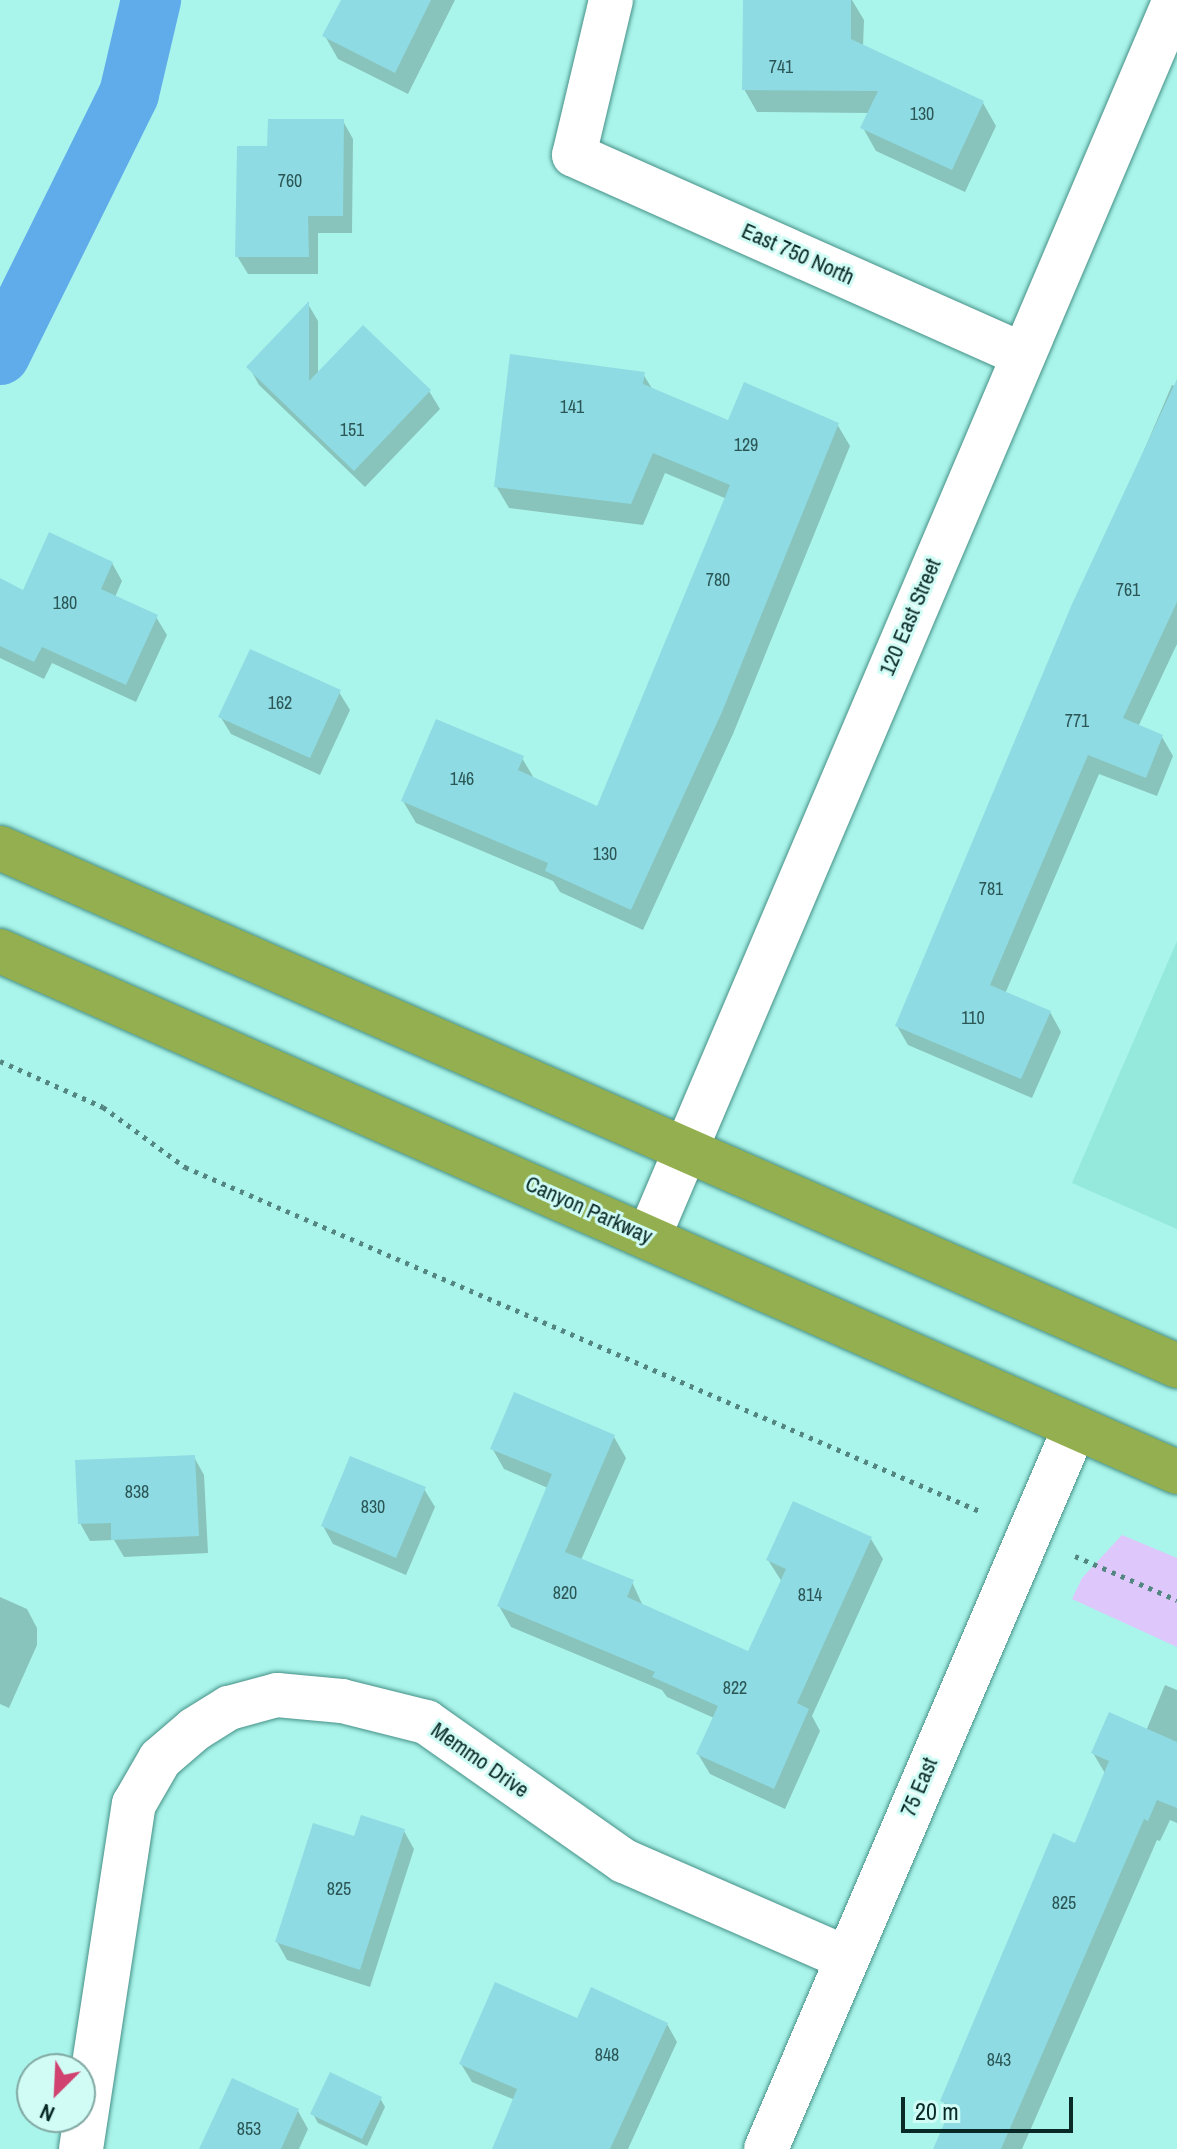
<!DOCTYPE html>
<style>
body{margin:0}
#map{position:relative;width:1177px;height:2149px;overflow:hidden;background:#aaf5eb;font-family:"Archivo Narrow",sans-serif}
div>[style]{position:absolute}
.built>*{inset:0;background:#94e8dc}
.green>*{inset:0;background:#dec7fb}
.shadow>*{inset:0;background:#0003}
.canal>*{height:60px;margin:-30px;padding:0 30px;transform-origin:30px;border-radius:30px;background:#60acea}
.building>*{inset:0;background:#8fdbe3}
.path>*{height:5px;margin-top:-2.5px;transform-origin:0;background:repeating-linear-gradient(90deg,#538680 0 4px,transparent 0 10px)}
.roads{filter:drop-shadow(0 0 2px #469087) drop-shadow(0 0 2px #469087)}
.minor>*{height:44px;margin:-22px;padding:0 22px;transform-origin:22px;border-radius:22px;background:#fff}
.trunk>*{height:44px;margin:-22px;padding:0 22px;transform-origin:22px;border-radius:22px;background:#93af50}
span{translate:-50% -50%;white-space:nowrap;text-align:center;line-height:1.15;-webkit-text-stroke:6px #d1fcf5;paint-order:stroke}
.number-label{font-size:18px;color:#2b5656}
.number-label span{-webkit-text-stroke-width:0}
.street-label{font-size:22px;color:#0a2a27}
.north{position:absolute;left:16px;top:2053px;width:80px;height:80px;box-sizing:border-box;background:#d1fcf5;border:2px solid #81a8a3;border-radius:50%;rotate:204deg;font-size:22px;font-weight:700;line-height:32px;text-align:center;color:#0a2a27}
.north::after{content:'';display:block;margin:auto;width:28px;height:36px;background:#d04270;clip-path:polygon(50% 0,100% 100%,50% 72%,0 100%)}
.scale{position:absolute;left:901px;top:2097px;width:172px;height:36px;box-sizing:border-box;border:4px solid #0a2a27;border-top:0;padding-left:10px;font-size:24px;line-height:28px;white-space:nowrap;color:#0a2a27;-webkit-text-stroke:6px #d1fcf5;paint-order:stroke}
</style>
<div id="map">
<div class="built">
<i style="clip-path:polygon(1177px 941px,1177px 1229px,1072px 1183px)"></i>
</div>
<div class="green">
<i style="clip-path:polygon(1122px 1535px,1177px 1558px,1177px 1647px,1072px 1599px,1082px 1578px)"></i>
</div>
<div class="shadow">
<i style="clip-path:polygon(343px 0,455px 0,408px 94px,338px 59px,325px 36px)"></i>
<i style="clip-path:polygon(745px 0,852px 0,864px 20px,863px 47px,983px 103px,996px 126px,965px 192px,876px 151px,863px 128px,869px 113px,757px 112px,744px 89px)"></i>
<i style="clip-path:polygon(343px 121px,353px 139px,352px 233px,318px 233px,318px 274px,248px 274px,237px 256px,269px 148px)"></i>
<i style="clip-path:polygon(308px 304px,318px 321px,318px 374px,429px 391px,440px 409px,365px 487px,259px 385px,249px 367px)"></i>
<i style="clip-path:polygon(643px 374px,653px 390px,729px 422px,837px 424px,850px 446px,733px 734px,643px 930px,560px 892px,553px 881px,416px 823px,403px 801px,522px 758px,535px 780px,598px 808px,727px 499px,665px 473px,643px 525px,509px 508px,496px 486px)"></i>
<i style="clip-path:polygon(1172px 385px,1177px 387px,1177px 644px,1138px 727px,1162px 737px,1173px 756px,1157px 796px,1099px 774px,1005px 994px,1050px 1012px,1061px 1032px,1032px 1098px,908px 1045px,897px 1026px)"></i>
<i style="clip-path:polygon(112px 563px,122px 581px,115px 597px,156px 617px,167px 635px,136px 702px,52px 663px,44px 679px,0 658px,0 592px,24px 592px)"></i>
<i style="clip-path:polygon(339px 692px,350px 710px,320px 775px,231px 734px,220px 716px)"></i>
<i style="clip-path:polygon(614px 1437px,626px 1458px,581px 1560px,632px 1582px,643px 1606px,749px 1654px,782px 1582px,768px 1560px,871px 1539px,883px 1559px,812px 1716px,820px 1731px,785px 1809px,710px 1774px,698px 1754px,714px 1718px,667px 1697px,662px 1690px,511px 1627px,499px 1606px,548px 1488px,504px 1469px,492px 1448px)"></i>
<i style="clip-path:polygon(194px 1457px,204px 1475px,208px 1553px,124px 1557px,114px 1540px,90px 1541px,80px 1523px)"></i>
<i style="clip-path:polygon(424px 1489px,435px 1507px,406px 1575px,333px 1544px,323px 1526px)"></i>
<i style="clip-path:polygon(0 1597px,27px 1609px,37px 1628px,37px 1645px,9px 1708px,0 1704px)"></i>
<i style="clip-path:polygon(1165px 1685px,1177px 1690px,1177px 1823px,1170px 1820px,1160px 1841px,1157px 1840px,1022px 2149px,936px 2149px,951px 2115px,943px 2101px,1076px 1845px,1106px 1775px,1093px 1753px,1146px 1731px)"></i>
<i style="clip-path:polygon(404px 1831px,414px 1849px,370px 1987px,287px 1960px,277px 1942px,355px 1838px)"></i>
<i style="clip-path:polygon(578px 2020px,667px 2024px,677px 2042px,628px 2149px,494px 2149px,515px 2100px,472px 2082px,461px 2064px)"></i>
<i style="clip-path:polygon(380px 2098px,385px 2107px,367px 2146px,318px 2123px,313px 2114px)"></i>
<i style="clip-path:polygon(298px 2111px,308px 2129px,299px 2149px,201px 2149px)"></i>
</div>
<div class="canal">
<i style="left:0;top:355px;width:291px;rotate:-63.7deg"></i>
<i style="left:129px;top:94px;width:97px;rotate:-76.8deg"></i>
</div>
<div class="building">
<i style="clip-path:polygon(341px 0,431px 0,395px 73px,322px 36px)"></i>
<i style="clip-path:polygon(743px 0,851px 0,851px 39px,984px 101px,952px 170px,860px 128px,878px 91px,742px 90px)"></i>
<i style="clip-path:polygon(268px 119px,344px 119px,343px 216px,308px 216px,309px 257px,235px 257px,237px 146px,267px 146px)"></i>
<i style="clip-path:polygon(309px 301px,309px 381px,363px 325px,431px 390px,354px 471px,246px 367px)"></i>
<i style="clip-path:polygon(510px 354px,645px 372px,643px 384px,728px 420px,744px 382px,839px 423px,722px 712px,631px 910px,545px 871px,548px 863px,401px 801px,436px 719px,524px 756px,518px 770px,597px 806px,730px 485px,653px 453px,631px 504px,494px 487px)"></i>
<i style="clip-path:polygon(1177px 379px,1177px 602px,1123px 718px,1163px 735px,1146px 778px,1088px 755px,990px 985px,1051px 1011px,1021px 1079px,895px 1026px,1072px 604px)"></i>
<i style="clip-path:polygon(49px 532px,113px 562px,101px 589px,158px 615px,126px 685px,42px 647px,34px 662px,0 646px,0 578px,23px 590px)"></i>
<i style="clip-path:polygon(250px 649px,341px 690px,310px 758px,218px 717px)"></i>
<i style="clip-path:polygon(514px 1392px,615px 1435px,565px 1552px,634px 1580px,627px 1597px,748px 1651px,786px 1569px,766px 1560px,793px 1501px,872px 1537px,797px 1703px,809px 1709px,774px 1789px,696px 1754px,718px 1706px,652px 1677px,655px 1672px,497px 1606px,552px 1474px,490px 1449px)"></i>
<i style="clip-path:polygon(195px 1455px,199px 1536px,111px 1540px,111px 1523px,78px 1524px,75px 1460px)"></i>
<i style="clip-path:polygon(350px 1456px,426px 1487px,396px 1558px,321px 1526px)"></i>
<i style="clip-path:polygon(1109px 1712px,1177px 1742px,1177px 1808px,1157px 1800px,1148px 1821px,1144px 1819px,1001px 2149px,933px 2149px,952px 2106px,940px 2101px,1053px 1833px,1075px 1843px,1109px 1761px,1091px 1753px)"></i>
<i style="clip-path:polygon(361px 1815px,405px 1829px,360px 1970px,275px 1942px,313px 1823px,354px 1836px)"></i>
<i style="clip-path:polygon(495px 1982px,577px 2018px,591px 1987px,668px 2023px,610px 2149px,492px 2149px,517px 2089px,459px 2064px)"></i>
<i style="clip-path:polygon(330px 2072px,382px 2097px,362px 2139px,310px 2114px)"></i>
<i style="clip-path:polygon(232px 2078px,299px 2109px,281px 2149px,199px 2149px)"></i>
</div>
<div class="path">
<i style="left:0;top:1061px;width:113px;rotate:24.1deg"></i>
<i style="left:103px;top:1107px;width:102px;rotate:36.2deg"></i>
<i style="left:185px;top:1167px;width:868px;rotate:23.41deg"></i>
<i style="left:1075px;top:1556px;width:111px;rotate:23.3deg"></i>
</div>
<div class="roads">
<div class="minor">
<i style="left:611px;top:0;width:159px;rotate:103.4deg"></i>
<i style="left:574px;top:155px;width:489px;rotate:24deg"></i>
<i style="left:649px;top:1236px;width:1343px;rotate:-66.95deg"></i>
<i style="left:81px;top:2149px;width:349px;rotate:-81.3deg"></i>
<i style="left:134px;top:1804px;width:52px;rotate:-60deg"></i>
<i style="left:160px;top:1759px;width:46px;rotate:-40.6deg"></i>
<i style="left:195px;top:1729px;width:40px;rotate:-32deg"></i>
<i style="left:229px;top:1708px;width:50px;rotate:-15.2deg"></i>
<i style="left:277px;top:1695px;width:65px;rotate:5.3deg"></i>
<i style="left:342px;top:1701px;width:87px;rotate:14deg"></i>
<i style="left:426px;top:1722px;width:242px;rotate:35.1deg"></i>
<i style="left:624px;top:1861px;width:242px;rotate:23.6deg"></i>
<i style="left:766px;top:2149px;width:785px;rotate:-66.83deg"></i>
</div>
<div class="trunk">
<i style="left:0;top:848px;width:1286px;rotate:23.75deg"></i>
<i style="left:0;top:951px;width:1287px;rotate:23.88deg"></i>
</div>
</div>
<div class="number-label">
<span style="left:781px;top:67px">741</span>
<span style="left:922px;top:114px">130</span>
<span style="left:290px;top:181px">760</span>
<span style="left:572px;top:407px">141</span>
<span style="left:352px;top:430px">151</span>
<span style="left:746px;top:445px">129</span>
<span style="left:718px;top:580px">780</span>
<span style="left:1128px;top:590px">761</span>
<span style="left:65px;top:603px">180</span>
<span style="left:280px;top:703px">162</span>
<span style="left:1077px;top:721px">771</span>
<span style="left:462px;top:779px">146</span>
<span style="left:605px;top:854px">130</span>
<span style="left:991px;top:889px">781</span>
<span style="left:973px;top:1018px">110</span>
<span style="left:137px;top:1492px">838</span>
<span style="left:373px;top:1507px">830</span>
<span style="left:565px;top:1593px">820</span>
<span style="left:810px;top:1595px">814</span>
<span style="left:735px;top:1688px">822</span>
<span style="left:339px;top:1889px">825</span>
<span style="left:1064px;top:1903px">825</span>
<span style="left:607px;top:2055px">848</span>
<span style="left:999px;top:2060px">843</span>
<span style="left:249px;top:2129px">853</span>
</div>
<div class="street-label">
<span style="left:798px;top:254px;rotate:24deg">East 750 North</span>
<span style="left:910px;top:617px;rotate:-67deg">120 East Street</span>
<span style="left:589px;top:1210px;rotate:24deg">Canyon Parkway</span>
<span style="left:480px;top:1760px;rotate:35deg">Memmo Drive</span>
<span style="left:919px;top:1787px;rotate:-67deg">75 East</span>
</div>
<div class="north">N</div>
<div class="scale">20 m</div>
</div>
